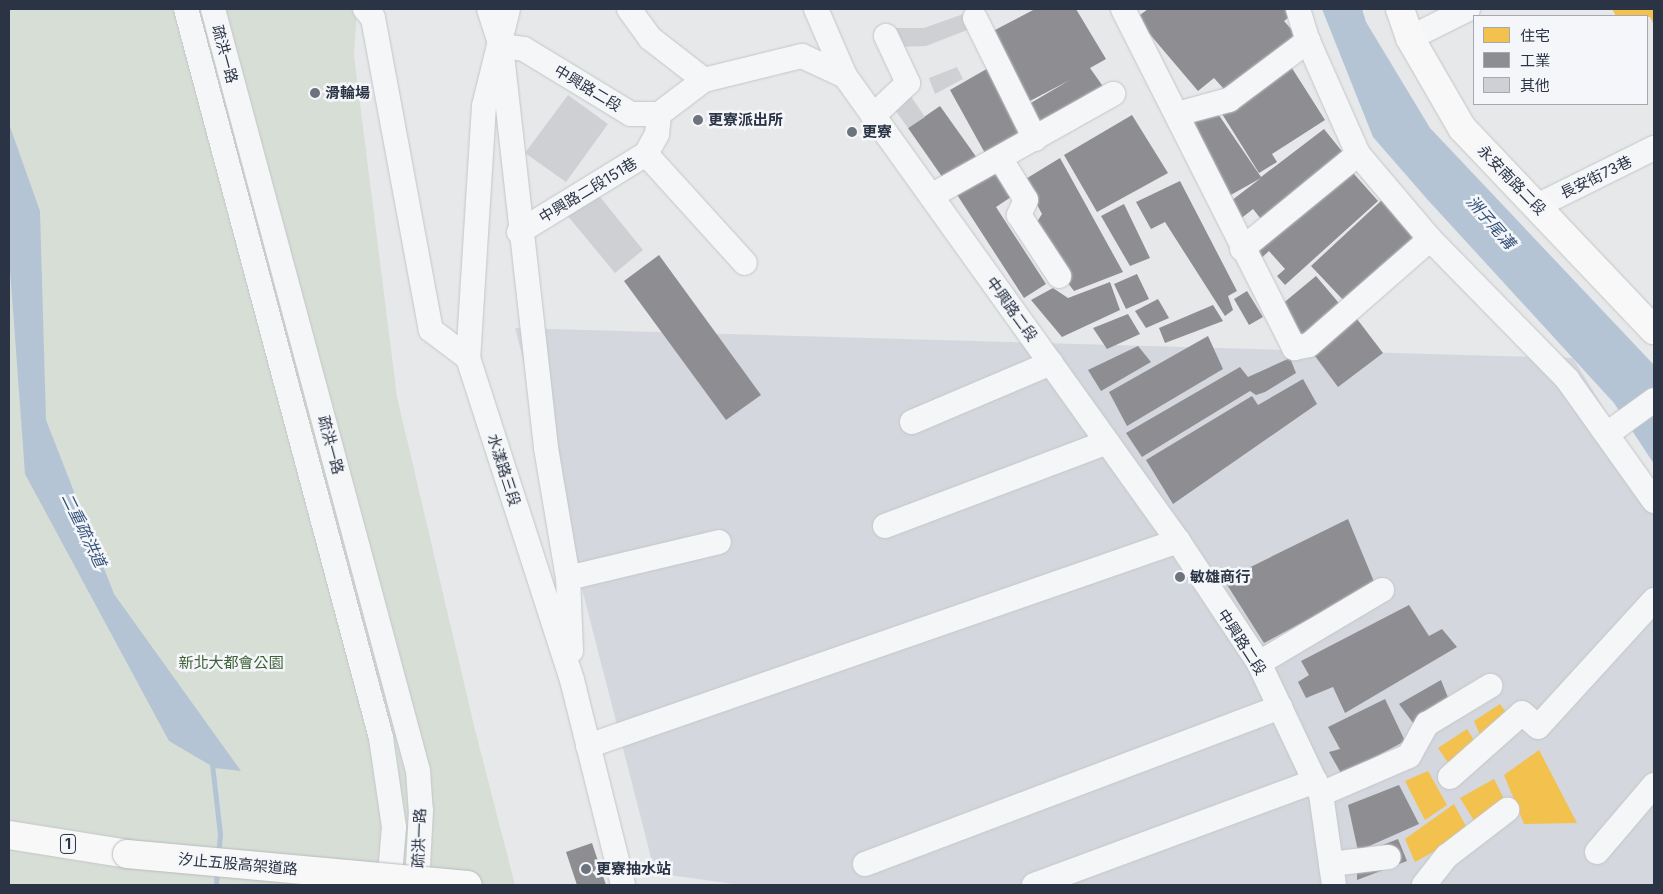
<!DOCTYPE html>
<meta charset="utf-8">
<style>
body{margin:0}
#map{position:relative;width:1663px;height:894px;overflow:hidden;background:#e6e8ea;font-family:Inter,"Noto Sans TC",sans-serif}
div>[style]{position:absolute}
.built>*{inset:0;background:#d4d7dd}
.green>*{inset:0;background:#d6ded6}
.water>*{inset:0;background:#b4c4d5}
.homes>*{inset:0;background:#f2c14e}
.industry>*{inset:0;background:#8d8d92}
.stream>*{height:5px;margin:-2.5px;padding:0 2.5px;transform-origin:2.5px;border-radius:2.5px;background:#b4c4d5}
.building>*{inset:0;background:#ced0d3}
.roads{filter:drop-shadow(0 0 1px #c4c6c8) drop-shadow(0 0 1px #c4c6c8)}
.minor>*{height:24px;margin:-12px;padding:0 12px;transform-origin:12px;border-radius:12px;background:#f5f6f7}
.major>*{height:28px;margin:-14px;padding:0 14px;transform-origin:14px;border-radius:14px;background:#f8f8f8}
.highway>*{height:28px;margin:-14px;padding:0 14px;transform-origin:14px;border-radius:14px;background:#f8f8f8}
.bridges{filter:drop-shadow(0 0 1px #b8bbbf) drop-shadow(0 0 1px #b8bbbf)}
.highway-bridge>*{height:28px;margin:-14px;padding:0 14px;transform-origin:14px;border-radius:14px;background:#f8f8f8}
.dots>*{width:14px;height:14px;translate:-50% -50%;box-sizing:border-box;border:2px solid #f4f6f9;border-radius:50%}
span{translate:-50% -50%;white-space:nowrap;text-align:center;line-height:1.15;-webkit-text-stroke:5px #f4f6f9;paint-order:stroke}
.shield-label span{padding:1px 4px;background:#f4f6f9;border:1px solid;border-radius:4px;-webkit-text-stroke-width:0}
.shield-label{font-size:14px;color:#2b3445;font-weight:700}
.street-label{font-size:15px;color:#2b3445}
.poi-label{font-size:15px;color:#2b3445;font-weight:700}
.left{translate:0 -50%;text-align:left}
.park-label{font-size:15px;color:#3f6138}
.water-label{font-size:16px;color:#34527a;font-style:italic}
.frame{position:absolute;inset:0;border:10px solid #2b3445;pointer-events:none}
.legend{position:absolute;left:1473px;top:15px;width:175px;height:90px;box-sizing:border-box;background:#f4f6f9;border:1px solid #a4a8b1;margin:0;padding:6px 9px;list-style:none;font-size:15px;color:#2b3445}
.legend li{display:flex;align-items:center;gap:10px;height:25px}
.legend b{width:25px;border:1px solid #a4a8b1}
</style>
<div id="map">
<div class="built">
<i style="clip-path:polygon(515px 328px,1573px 358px,1654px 491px,1654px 885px,741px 885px,655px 873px)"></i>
</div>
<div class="green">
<i style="clip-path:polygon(9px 9px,357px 9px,354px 56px,397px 397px,475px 730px,515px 885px,9px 885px)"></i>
</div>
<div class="water">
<i style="clip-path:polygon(1322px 9px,1362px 9px,1366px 22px,1430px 128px,1654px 365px,1654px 464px,1614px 403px,1427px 199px,1373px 137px)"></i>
<i style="clip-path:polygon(9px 124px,40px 211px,46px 420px,114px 594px,241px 771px,215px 768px,169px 741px,25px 474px,9px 255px)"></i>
</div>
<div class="homes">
<i style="clip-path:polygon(1612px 9px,1654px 9px,1654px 25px,1650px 17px,1616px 16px)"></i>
<i style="clip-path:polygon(1500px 704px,1510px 718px,1483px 742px,1474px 721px)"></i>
<i style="clip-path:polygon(1467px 729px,1479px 748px,1451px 767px,1438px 748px)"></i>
<i style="clip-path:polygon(1539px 750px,1577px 823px,1524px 824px,1504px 775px)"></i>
<i style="clip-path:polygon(1428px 771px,1447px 805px,1425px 820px,1405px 781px)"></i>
<i style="clip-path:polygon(1494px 779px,1507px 805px,1478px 827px,1460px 798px)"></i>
<i style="clip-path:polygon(1454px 804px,1469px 832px,1415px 862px,1405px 839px)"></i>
</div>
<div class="industry">
<i style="clip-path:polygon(1035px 9px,1076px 9px,1106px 59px,1090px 68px,1109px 95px,1044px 131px,1029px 104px,1070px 80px,1028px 102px,993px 31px)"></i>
<i style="clip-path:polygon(1148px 9px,1287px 9px,1292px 15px,1284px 21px,1300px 39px,1231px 97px,1214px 78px,1198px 91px,1136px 18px)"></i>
<i style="clip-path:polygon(1290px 65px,1325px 120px,1272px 154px,1277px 162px,1259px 173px,1219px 109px)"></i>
<i style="clip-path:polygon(990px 67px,1027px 133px,986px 155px,950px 90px)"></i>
<i style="clip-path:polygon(1212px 105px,1261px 177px,1324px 129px,1349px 160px,1265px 224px,1253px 209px,1239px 220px,1227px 204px,1261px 178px,1220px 201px,1186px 120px)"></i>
<i style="clip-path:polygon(940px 106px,977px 158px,945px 181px,908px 128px)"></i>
<i style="clip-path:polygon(1132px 115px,1168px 173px,1097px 212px,1064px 155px)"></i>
<i style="clip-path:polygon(1060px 158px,1123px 272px,1074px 291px,1030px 233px,1042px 214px,1024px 180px)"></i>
<i style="clip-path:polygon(994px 165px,1014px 195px,996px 207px,1046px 284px,1024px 298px,954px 190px)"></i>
<i style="clip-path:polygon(1346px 165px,1378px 201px,1285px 285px,1277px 276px,1285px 269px,1269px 251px,1258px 261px,1249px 251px)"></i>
<i style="clip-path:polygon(1180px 181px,1237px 291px,1228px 296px,1233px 310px,1225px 316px,1165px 222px,1151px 229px,1136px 202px)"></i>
<i style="clip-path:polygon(1383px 199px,1419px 237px,1347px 304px,1311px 266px)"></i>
<i style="clip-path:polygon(1124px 204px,1150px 258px,1130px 266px,1101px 216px)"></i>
<i style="clip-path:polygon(659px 255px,761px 395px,726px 420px,624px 281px)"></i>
<i style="clip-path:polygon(1137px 274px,1149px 299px,1126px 309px,1114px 284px)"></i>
<i style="clip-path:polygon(1316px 276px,1343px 308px,1303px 342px,1275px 310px)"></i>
<i style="clip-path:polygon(1110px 282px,1120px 310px,1062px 337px,1031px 300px,1053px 288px,1068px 298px)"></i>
<i style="clip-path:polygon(1247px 291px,1263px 317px,1249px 325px,1234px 299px)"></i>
<i style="clip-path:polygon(1158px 299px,1169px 318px,1146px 328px,1135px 311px)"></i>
<i style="clip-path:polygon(1213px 305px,1223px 321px,1165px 343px,1159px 328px)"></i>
<i style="clip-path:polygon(1128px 314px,1140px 334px,1107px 349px,1093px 328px)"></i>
<i style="clip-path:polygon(1354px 315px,1383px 353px,1338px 387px,1309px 348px)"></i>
<i style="clip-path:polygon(1208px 336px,1223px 369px,1127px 426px,1109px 392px)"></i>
<i style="clip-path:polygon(1138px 346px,1151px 362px,1101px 391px,1088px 370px)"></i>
<i style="clip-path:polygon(1290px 358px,1296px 373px,1265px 392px,1256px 395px,1250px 391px,1142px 457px,1126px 433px,1240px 367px,1248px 377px)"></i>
<i style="clip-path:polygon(1303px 379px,1317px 404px,1173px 504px,1146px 460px,1252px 396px,1258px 405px)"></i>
<i style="clip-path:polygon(1348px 519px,1375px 584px,1264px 643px,1224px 580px)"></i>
<i style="clip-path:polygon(1409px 605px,1429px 636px,1442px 629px,1457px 647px,1345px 713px,1333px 687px,1306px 698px,1298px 682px,1309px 675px,1301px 661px)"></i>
<i style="clip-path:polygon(1441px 680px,1451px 705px,1416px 727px,1399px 704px)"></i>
<i style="clip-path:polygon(1385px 699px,1405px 741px,1342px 775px,1329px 752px,1340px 749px,1328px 727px)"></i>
<i style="clip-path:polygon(1399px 785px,1419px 824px,1358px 851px,1348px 805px)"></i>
<i style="clip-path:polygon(1398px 839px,1407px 861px,1357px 880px,1357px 855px)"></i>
<i style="clip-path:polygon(592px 843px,606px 885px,577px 885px,566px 852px)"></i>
</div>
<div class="stream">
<i style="left:212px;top:764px;width:70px;rotate:83.5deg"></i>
<i style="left:220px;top:834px;width:21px;rotate:95deg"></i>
<i style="left:216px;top:885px;width:14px;rotate:-86deg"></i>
</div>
<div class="building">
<i style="clip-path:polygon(969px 12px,975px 27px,926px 46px,897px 47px,896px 28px,924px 28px)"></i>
<i style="clip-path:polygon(957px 67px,963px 79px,935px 94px,929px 78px)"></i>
<i style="clip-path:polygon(568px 95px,608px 124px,566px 182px,525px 153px)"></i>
<i style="clip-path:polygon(910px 95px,925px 117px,908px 128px,893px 107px)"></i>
<i style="clip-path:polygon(596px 192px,643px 250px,615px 273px,567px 215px)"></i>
</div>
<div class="roads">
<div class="minor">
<i style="left:186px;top:9px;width:755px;rotate:75.02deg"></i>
<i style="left:381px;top:738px;width:90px;rotate:81.7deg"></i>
<i style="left:394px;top:827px;width:58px;rotate:94.9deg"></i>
<i style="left:213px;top:9px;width:789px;rotate:74.94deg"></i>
<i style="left:418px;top:771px;width:39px;rotate:86deg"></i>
<i style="left:421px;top:810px;width:75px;rotate:93.1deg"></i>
<i style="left:365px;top:9px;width:12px;rotate:48deg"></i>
<i style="left:373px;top:18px;width:317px;rotate:79.5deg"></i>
<i style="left:431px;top:330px;width:46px;rotate:37.1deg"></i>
<i style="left:489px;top:9px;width:39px;rotate:72deg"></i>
<i style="left:501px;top:46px;width:405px;rotate:83.6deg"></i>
<i style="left:546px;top:448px;width:132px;rotate:80.4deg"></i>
<i style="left:568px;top:578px;width:73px;rotate:87.6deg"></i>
<i style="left:508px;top:9px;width:100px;rotate:103.9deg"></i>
<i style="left:484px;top:106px;width:253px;rotate:93.6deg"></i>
<i style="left:468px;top:358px;width:338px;rotate:72.1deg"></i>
<i style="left:572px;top:680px;width:211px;rotate:76deg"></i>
<i style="left:629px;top:9px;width:36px;rotate:54deg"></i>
<i style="left:650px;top:38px;width:68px;rotate:37.9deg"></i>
<i style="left:816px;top:9px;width:73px;rotate:66.6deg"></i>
<i style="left:1123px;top:9px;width:380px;rotate:63.2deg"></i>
<i style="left:1294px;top:348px;width:15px;rotate:-11deg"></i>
<i style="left:1309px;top:345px;width:161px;rotate:-41.2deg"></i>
<i style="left:1298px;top:9px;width:34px;rotate:73deg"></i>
<i style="left:1308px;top:41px;width:124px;rotate:66.1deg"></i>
<i style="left:1358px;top:154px;width:111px;rotate:49.7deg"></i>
<i style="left:1430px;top:239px;width:196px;rotate:45.6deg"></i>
<i style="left:1567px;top:379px;width:150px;rotate:54.5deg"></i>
<i style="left:975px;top:18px;width:135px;rotate:63.6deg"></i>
<i style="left:1410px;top:38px;width:65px;rotate:-26.6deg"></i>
<i style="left:501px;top:46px;width:23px;rotate:7deg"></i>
<i style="left:524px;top:49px;width:125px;rotate:31.3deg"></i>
<i style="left:631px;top:114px;width:28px"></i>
<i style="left:659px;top:114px;width:56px;rotate:-37.1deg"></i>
<i style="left:704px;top:80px;width:101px;rotate:-13.8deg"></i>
<i style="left:802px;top:56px;width:47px;rotate:24.9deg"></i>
<i style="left:845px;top:76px;width:572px;rotate:54.39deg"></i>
<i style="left:1178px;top:541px;width:146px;rotate:56.4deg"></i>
<i style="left:1259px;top:663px;width:145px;rotate:64.7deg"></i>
<i style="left:1321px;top:794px;width:92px;rotate:81.9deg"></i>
<i style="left:1177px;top:114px;width:54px;rotate:-15.1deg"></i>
<i style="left:1229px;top:100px;width:99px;rotate:-36.8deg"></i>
<i style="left:873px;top:116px;width:48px;rotate:-43.3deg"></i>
<i style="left:908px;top:83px;width:52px;rotate:-115.1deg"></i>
<i style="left:646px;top:154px;width:147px;rotate:47.8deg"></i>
<i style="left:1000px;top:158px;width:49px;rotate:58.2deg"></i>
<i style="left:1026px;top:200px;width:17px;rotate:115deg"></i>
<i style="left:1019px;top:215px;width:73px;rotate:56.7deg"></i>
<i style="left:931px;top:196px;width:209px;rotate:-29.3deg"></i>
<i style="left:1537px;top:206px;width:131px;rotate:-26.4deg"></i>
<i style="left:519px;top:232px;width:149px;rotate:-31.6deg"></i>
<i style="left:646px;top:154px;width:23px;rotate:-61deg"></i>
<i style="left:657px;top:134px;width:20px;rotate:-84deg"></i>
<i style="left:1242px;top:249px;width:150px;rotate:-39.3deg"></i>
<i style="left:912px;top:422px;width:151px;rotate:-23deg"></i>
<i style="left:1607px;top:434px;width:58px;rotate:-35.9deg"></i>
<i style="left:885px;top:526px;width:237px;rotate:-20.7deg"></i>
<i style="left:568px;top:578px;width:155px;rotate:-13.4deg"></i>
<i style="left:1259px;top:663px;width:143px;rotate:-30.7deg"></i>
<i style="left:588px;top:746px;width:625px;rotate:-19.16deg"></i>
<i style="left:1450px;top:777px;width:96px;rotate:-41.6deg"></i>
<i style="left:1522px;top:713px;width:21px;rotate:41deg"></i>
<i style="left:1538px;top:727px;width:172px;rotate:-47.6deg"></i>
<i style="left:1321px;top:794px;width:96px;rotate:-23.4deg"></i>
<i style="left:1409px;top:756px;width:37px;rotate:-61deg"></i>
<i style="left:1427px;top:724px;width:74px;rotate:-31.1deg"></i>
<i style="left:1597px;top:852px;width:88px;rotate:-49.6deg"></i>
<i style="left:865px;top:864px;width:444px;rotate:-20.7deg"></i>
<i style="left:1331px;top:864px;width:58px;rotate:-6.9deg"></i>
<i style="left:1034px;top:885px;width:300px;rotate:-20.3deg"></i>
<i style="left:1424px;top:885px;width:37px;rotate:-52deg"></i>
<i style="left:1447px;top:856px;width:76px;rotate:-37.5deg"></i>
</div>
<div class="major">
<i style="left:1400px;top:9px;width:31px;rotate:71deg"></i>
<i style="left:1410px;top:38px;width:104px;rotate:60deg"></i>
<i style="left:1462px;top:128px;width:279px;rotate:46.5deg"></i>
</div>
<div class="highway">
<i style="left:9px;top:835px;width:120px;rotate:9.1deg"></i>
</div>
</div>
<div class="bridges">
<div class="highway-bridge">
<i style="left:127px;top:854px;width:342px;rotate:5.2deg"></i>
</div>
</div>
<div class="dots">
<i style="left:315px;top:93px;background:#6c737f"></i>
<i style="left:698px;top:120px;background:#6c737f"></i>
<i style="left:852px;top:132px;background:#6c737f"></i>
<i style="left:1180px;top:577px;background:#6c737f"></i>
<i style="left:586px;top:869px;background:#6c737f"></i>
</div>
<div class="shield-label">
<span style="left:68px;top:844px">1</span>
</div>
<div class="street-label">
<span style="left:225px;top:54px;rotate:75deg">疏洪一路</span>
<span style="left:588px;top:88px;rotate:31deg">中興路二段</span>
<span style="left:1596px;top:177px;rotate:-26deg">長安街73巷</span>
<span style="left:1512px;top:180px;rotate:46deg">永安南路二段</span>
<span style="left:588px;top:190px;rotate:-31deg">中興路二段151巷</span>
<span style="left:1012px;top:309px;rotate:54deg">中興路二段</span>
<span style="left:331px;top:445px;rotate:75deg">疏洪一路</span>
<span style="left:504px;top:470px;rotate:72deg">水漾路三段</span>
<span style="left:1242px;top:642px;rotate:57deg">中興路二段</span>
<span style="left:419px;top:838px;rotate:-88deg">疏洪一路</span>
<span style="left:238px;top:864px;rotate:5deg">汐止五股高架道路</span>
</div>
<div class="poi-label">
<span class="left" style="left:325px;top:93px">滑輪場</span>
<span class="left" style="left:708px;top:120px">更寮派出所</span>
<span class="left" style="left:862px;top:132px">更寮</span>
<span class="left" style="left:1190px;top:577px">敏雄商行</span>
<span class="left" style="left:596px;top:869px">更寮抽水站</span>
</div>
<div class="park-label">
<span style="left:231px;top:663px">新北大都會公園</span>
</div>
<div class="water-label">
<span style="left:1491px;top:222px;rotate:49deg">洲子尾溝</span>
<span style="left:84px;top:530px;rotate:64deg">二重疏洪道</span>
</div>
<div class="frame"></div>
<ul class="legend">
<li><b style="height:14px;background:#f2c14e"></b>住宅</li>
<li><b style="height:14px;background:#8d8d92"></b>工業</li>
<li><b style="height:14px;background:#ced0d3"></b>其他</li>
</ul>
</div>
